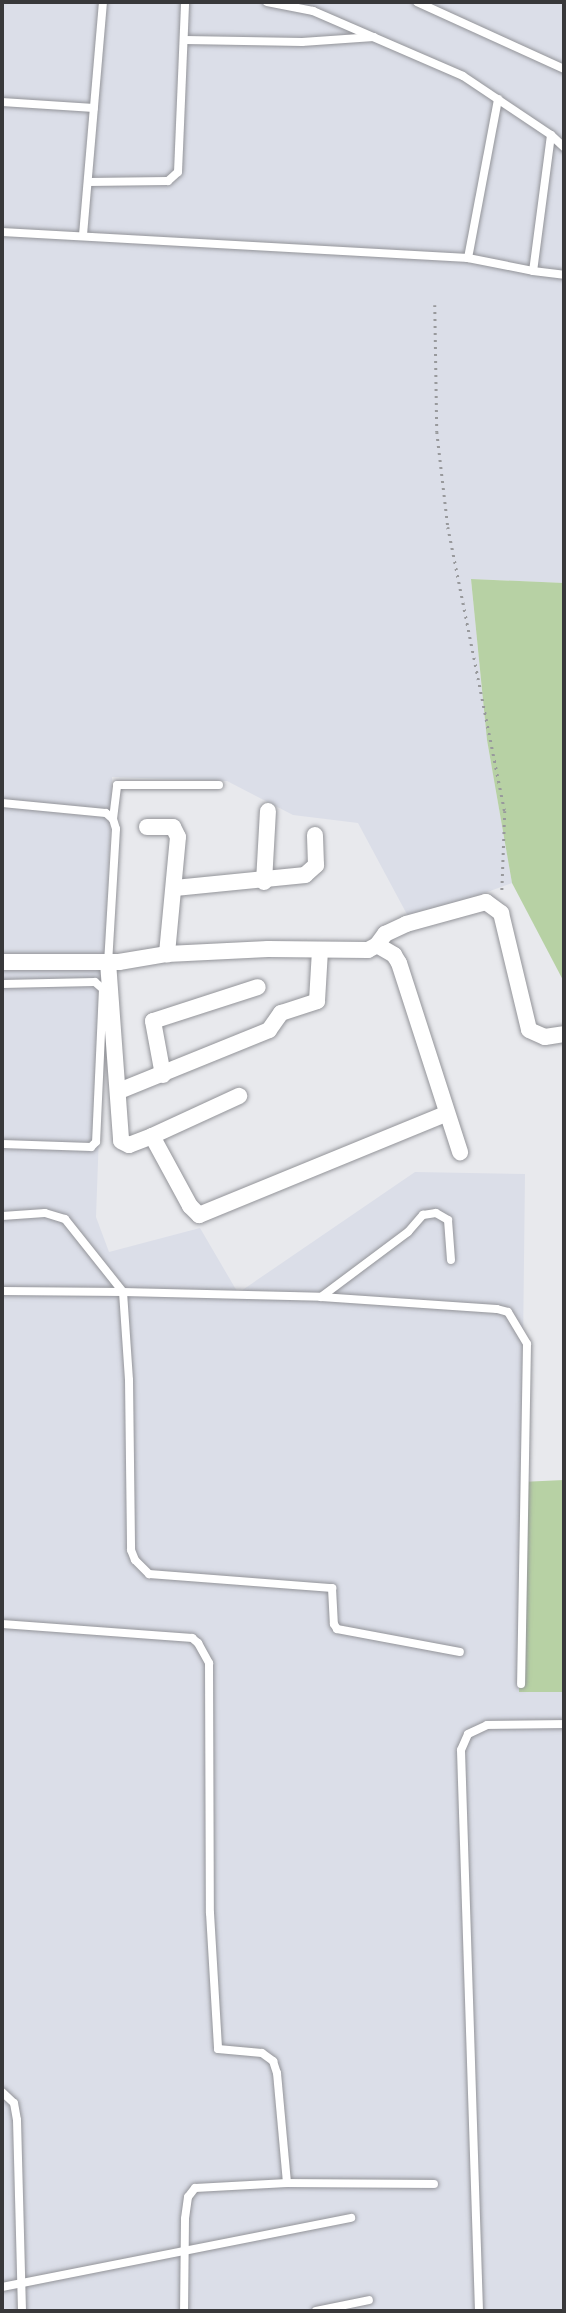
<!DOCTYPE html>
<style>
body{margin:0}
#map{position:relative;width:566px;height:2313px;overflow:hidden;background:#e8e9ed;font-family:"Varela Round",sans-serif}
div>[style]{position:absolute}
.built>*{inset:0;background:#dbdee8}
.green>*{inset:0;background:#b7d1a4}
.path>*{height:2.5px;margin-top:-1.25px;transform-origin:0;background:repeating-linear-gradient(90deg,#98999c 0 2px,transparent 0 7px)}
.roads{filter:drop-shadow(0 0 2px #939499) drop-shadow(0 0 2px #939499)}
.service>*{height:8px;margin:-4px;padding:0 4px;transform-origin:4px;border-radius:4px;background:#fff}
.minor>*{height:16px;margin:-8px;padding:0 8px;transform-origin:8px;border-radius:8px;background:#fff}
span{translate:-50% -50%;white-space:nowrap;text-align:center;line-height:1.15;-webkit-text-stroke:5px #fff;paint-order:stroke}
.frame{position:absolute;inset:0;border:4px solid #38383a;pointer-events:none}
</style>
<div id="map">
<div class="built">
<i style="clip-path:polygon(2px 2px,564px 2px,564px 583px,471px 579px,487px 740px,512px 883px,410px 920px,358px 823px,293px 815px,227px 781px,112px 777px,96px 1217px,109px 1252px,200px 1228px,238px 1293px,415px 1172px,525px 1174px,519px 1691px,564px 1692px,564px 2311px,2px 2311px)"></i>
</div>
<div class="green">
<i style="clip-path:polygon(471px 579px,564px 583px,564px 982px,512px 883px,487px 740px)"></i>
<i style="clip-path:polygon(564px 1480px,564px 1692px,519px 1692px,521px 1482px)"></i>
</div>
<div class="path">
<i style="left:435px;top:305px;width:127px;rotate:89.1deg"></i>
<i style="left:437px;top:432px;width:96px;rotate:83.4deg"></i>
<i style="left:448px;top:527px;width:290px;rotate:78.7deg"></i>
<i style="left:505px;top:811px;width:83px;rotate:92.1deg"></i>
</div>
<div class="roads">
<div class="service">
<i style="left:267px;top:2px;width:47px;rotate:11.1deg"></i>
<i style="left:313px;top:11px;width:163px;rotate:23.4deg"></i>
<i style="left:463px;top:76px;width:106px;rotate:33.8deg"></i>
<i style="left:551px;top:135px;width:137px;rotate:97.5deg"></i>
<i style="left:533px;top:271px;width:31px;rotate:7deg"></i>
<i style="left:417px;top:2px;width:162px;rotate:24.5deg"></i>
<i style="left:185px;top:40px;width:117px;rotate:1deg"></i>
<i style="left:302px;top:42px;width:72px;rotate:-4deg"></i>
<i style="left:2px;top:102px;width:92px;rotate:3.7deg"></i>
<i style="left:551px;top:135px;width:18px;rotate:43deg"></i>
<i style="left:88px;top:182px;width:80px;rotate:-0.7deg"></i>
<i style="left:168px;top:181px;width:13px;rotate:-42deg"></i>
<i style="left:178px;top:172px;width:170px;rotate:-87.6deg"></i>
<i style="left:2px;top:232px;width:467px;rotate:3.2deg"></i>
<i style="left:468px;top:258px;width:66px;rotate:11.3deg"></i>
<i style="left:83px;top:235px;width:234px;rotate:-85.1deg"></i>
<i style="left:468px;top:258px;width:162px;rotate:-79.3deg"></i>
<i style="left:2px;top:803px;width:104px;rotate:5.5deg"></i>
<i style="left:106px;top:813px;width:9px;rotate:41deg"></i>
<i style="left:113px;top:819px;width:10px;rotate:73deg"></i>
<i style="left:116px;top:829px;width:133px;rotate:93.4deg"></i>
<i style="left:113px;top:819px;width:34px;rotate:-83deg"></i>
<i style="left:117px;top:785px;width:102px"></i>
<i style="left:2px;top:984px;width:93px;rotate:-1.2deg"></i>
<i style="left:95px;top:982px;width:11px;rotate:41deg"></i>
<i style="left:103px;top:989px;width:153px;rotate:92.6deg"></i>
<i style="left:96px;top:1142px;width:7px;rotate:135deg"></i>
<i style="left:91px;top:1147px;width:89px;rotate:-178.1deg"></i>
<i style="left:2px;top:1216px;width:43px;rotate:-4deg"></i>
<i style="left:45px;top:1213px;width:21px;rotate:17deg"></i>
<i style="left:65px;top:1219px;width:93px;rotate:51.5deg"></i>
<i style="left:123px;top:1292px;width:198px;rotate:1.4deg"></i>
<i style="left:321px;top:1297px;width:176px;rotate:3.9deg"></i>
<i style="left:497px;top:1309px;width:11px;rotate:15deg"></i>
<i style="left:508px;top:1312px;width:37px;rotate:59deg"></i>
<i style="left:527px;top:1344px;width:340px;rotate:91deg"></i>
<i style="left:2px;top:1291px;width:121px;rotate:0.5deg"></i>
<i style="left:123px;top:1292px;width:88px;rotate:86.1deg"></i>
<i style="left:129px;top:1380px;width:170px;rotate:89.3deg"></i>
<i style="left:131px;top:1550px;width:11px;rotate:68deg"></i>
<i style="left:135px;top:1560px;width:20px;rotate:45deg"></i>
<i style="left:149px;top:1574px;width:184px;rotate:4.4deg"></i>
<i style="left:332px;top:1588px;width:36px;rotate:87deg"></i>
<i style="left:334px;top:1624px;width:6px;rotate:59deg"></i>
<i style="left:337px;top:1629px;width:125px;rotate:10.6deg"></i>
<i style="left:321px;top:1297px;width:109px;rotate:-36.8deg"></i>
<i style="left:408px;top:1232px;width:23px;rotate:-49deg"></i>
<i style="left:423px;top:1215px;width:13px;rotate:-9deg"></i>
<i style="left:436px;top:1213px;width:14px;rotate:30deg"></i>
<i style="left:448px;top:1220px;width:40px;rotate:85.7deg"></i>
<i style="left:2px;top:1624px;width:191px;rotate:4.2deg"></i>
<i style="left:192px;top:1638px;width:8px;rotate:40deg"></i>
<i style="left:198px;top:1643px;width:23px;rotate:61deg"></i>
<i style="left:209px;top:1663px;width:250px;rotate:89.8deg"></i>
<i style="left:210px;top:1913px;width:136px;rotate:86.6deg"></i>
<i style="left:218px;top:2049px;width:44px;rotate:5.2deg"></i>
<i style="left:262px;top:2053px;width:14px;rotate:36deg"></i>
<i style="left:273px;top:2061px;width:13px;rotate:72deg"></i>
<i style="left:277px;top:2073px;width:110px;rotate:84.8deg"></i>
<i style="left:287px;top:2183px;width:92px;rotate:176.9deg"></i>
<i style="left:195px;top:2188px;width:11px;rotate:128deg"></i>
<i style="left:188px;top:2197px;width:22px;rotate:98deg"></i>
<i style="left:185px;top:2219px;width:92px;rotate:90.6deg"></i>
<i style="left:2px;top:2092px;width:16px;rotate:43deg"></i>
<i style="left:14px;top:2103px;width:17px;rotate:80deg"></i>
<i style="left:17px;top:2120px;width:191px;rotate:88.5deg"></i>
<i style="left:287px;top:2183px;width:147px;rotate:0.4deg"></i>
<i style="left:2px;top:2287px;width:356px;rotate:-11.2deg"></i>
<i style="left:316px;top:2311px;width:54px;rotate:-11.7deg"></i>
<i style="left:479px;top:2311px;width:561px;rotate:-91.84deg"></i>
<i style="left:461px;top:1750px;width:17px;rotate:-66deg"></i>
<i style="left:468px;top:1734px;width:21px;rotate:-25deg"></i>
<i style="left:487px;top:1725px;width:77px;rotate:-0.7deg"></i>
</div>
<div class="minor">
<i style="left:147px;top:827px;width:26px"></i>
<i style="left:173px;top:827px;width:11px;rotate:63deg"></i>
<i style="left:178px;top:837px;width:118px;rotate:95.4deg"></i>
<i style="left:264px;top:882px;width:71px;rotate:-86.8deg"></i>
<i style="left:175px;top:888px;width:131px;rotate:-5.7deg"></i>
<i style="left:305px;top:875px;width:15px;rotate:-42deg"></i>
<i style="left:316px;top:865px;width:30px;rotate:-92deg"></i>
<i style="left:377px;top:945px;width:20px;rotate:30deg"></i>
<i style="left:394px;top:955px;width:9px;rotate:58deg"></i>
<i style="left:399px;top:963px;width:199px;rotate:72.1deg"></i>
<i style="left:2px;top:962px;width:117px"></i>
<i style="left:119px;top:962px;width:49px;rotate:-9.5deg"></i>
<i style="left:167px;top:954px;width:101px;rotate:-2.8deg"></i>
<i style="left:268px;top:949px;width:100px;rotate:0.6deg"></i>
<i style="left:368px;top:950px;width:10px;rotate:-29deg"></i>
<i style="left:377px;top:945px;width:14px;rotate:-54deg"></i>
<i style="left:385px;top:934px;width:23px;rotate:-25deg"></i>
<i style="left:406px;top:924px;width:83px;rotate:-15.4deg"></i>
<i style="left:486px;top:902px;width:19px;rotate:36deg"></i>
<i style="left:501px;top:913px;width:120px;rotate:76.5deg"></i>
<i style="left:529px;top:1030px;width:17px;rotate:24deg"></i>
<i style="left:545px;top:1037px;width:19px;rotate:-9deg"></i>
<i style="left:108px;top:962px;width:179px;rotate:85.8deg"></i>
<i style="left:121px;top:1141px;width:9px;rotate:27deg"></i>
<i style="left:129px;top:1145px;width:25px;rotate:-21deg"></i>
<i style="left:152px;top:1136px;width:80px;rotate:61.5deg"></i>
<i style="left:190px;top:1206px;width:13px;rotate:45deg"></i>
<i style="left:199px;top:1215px;width:266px;rotate:-22.3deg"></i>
<i style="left:163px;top:1075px;width:55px;rotate:-100.5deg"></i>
<i style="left:153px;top:1021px;width:110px;rotate:-17.9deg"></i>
<i style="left:119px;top:1091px;width:162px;rotate:-22.1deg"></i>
<i style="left:269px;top:1030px;width:21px;rotate:-55deg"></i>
<i style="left:281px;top:1013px;width:38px;rotate:-18deg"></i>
<i style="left:317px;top:1001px;width:50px;rotate:-86.6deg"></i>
<i style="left:152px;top:1136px;width:96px;rotate:-24.7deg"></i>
</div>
</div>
<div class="frame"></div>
</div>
